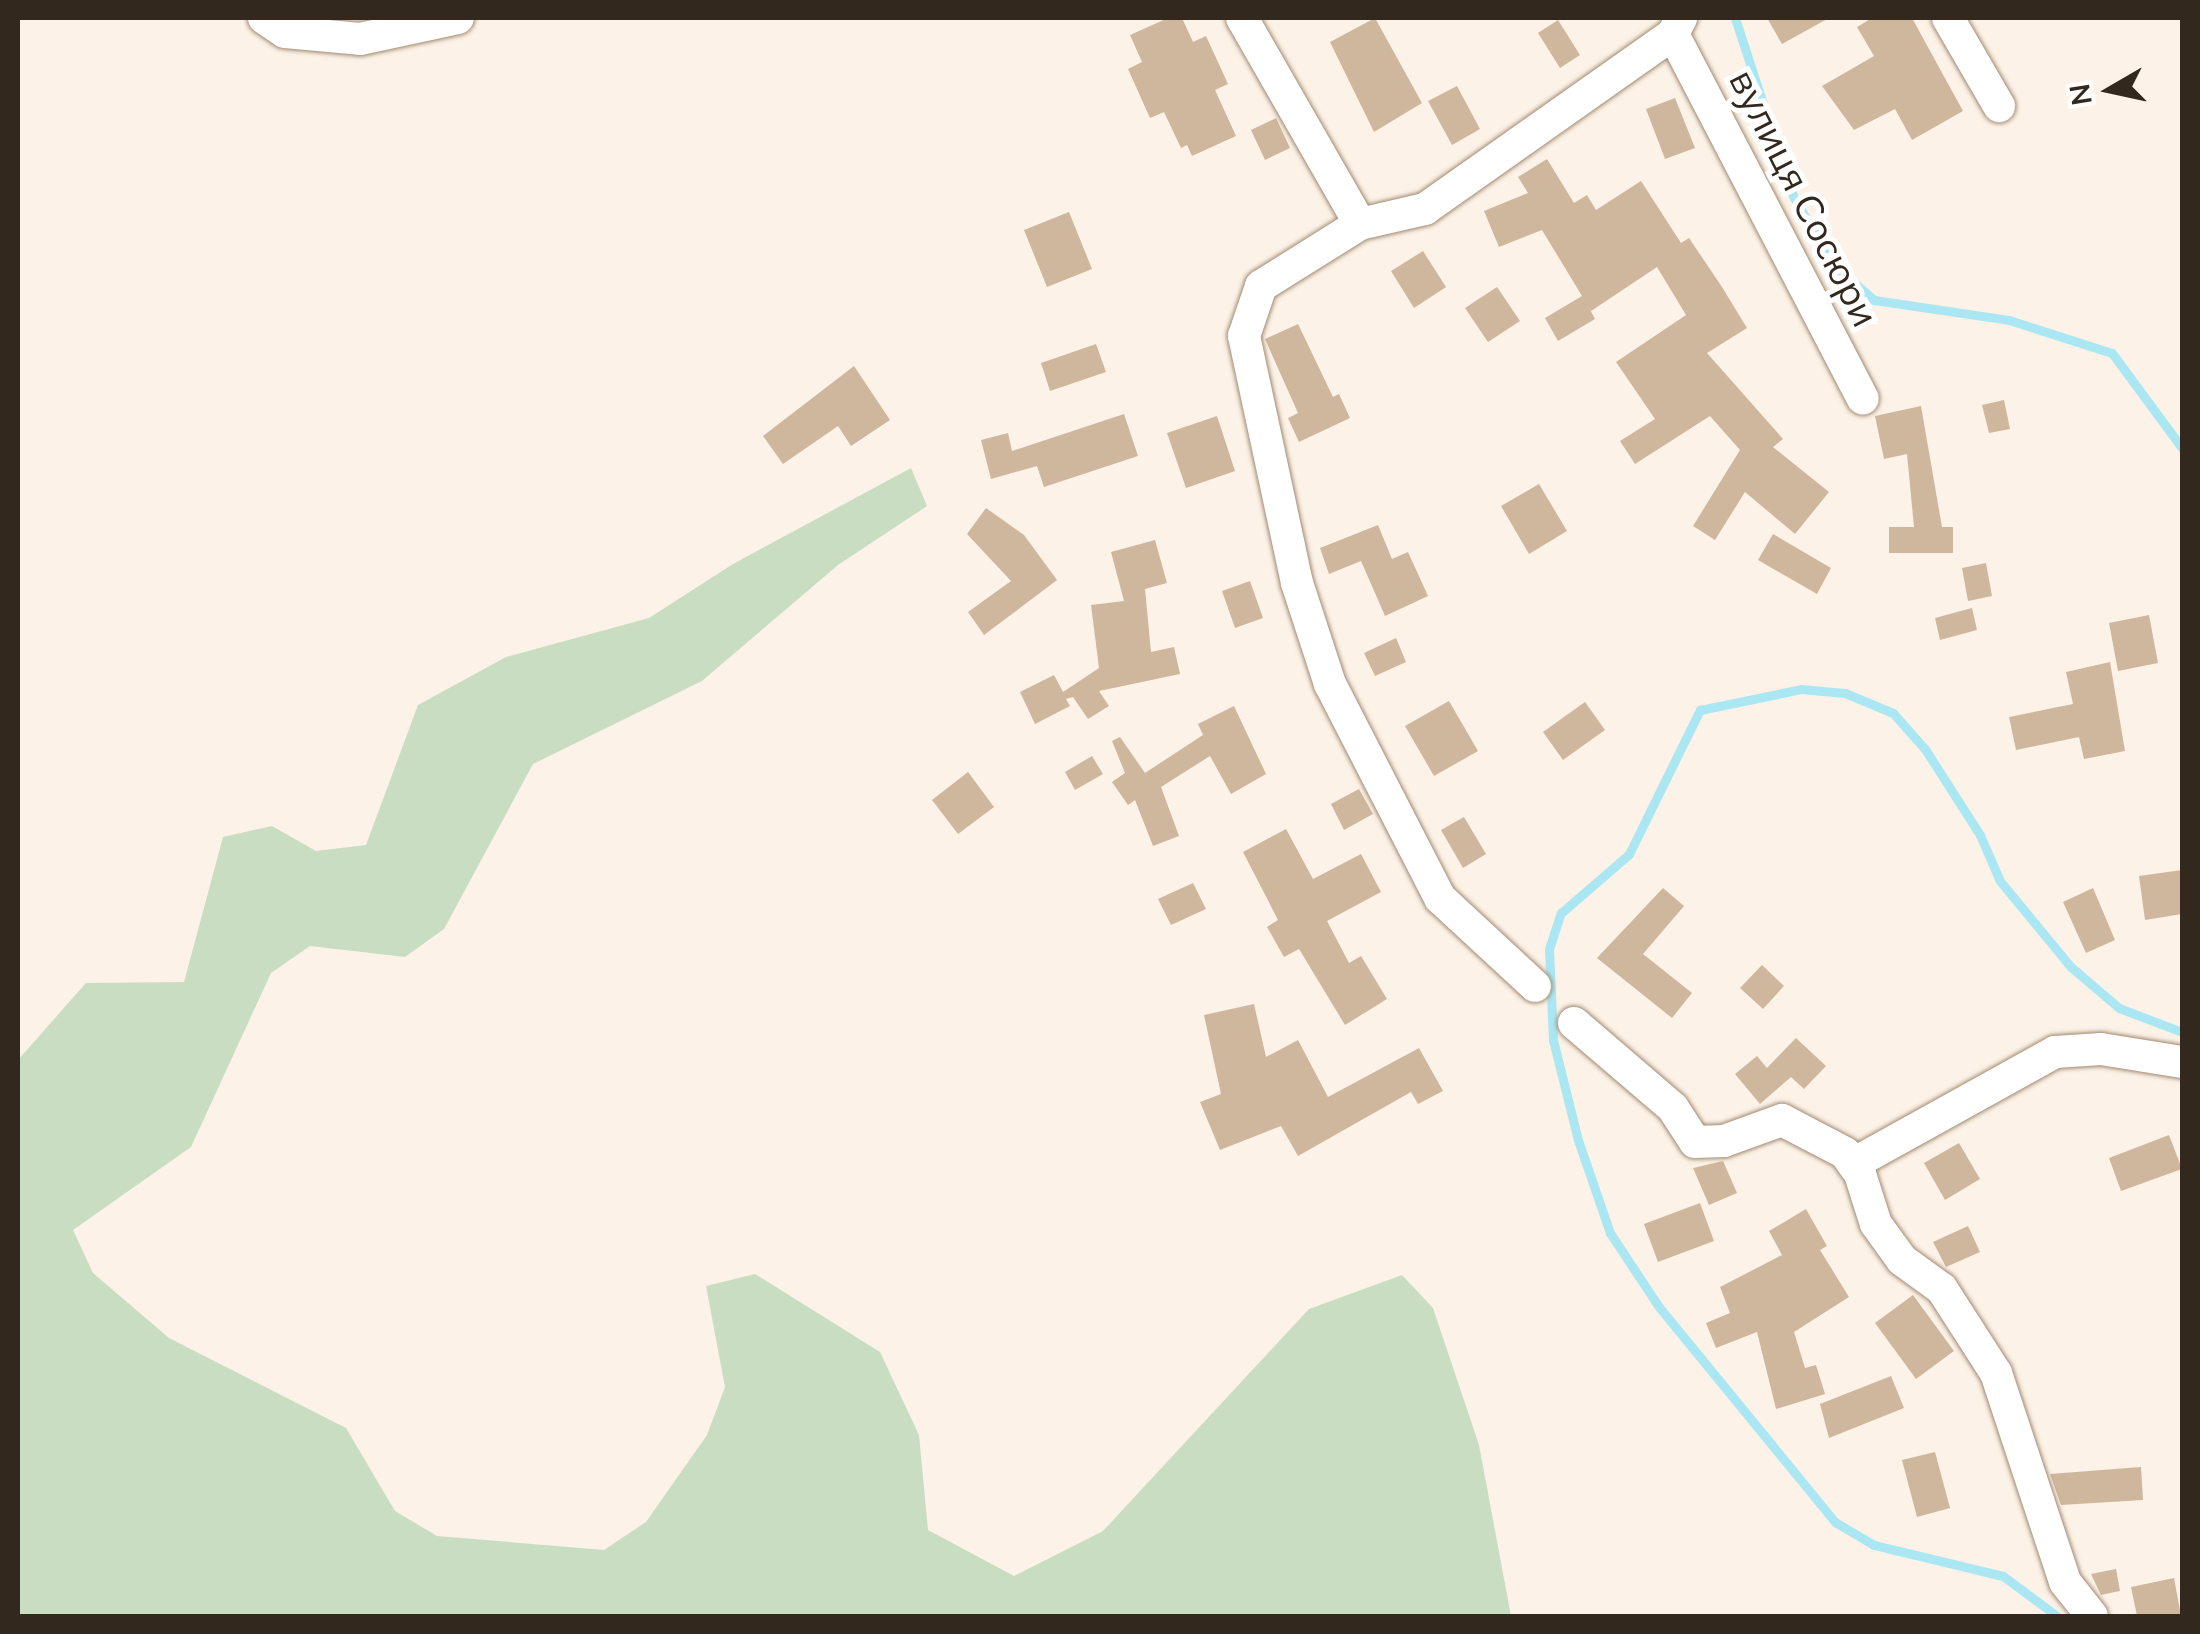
<!DOCTYPE html>
<meta charset="utf-8">
<style>
body{margin:0}
#map{position:relative;width:2200px;height:1634px;overflow:hidden;background:#fcf2e7;font-family:Mulish,sans-serif}
div>[style]{position:absolute}
.green>*{inset:0;background:#c9ddc3}
.stream>*{height:9px;margin:-4.5px;padding:0 4.5px;transform-origin:4.5px;border-radius:4.5px;background:#abe7f3}
.building>*{inset:0;background:#cfb79d}
.roads{filter:drop-shadow(0 0 2px #a18a71) drop-shadow(0 0 2px #a18a71)}
.street>*{height:32px;margin:-16px;padding:0 16px;transform-origin:16px;border-radius:16px;background:#fff}
span{translate:-50% -50%;white-space:nowrap;text-align:center;line-height:1.15;-webkit-text-stroke:10px #fff;paint-order:stroke}
.street-label{font-size:38px;color:#32281e}
.frame{position:absolute;inset:0;border:20px solid #32281e;pointer-events:none}
.north{position:absolute;left:2060px;top:40px;width:100px;height:100px;-webkit-text-stroke:8px #fff;paint-order:stroke;rotate:261deg;font-size:28px;font-weight:700;line-height:40px;text-align:center;color:#32281e}
.north::after{content:'';display:block;margin:auto;width:35px;height:45px;background:#32281e;clip-path:polygon(50% 0,100% 100%,50% 72%,0 100%)}
</style>
<div id="map">
<div class="green">
<i style="clip-path:polygon(911px 468px,927px 506px,838px 565px,702px 681px,533px 764px,444px 929px,405px 957px,310px 946px,271px 973px,191px 1147px,73px 1230px,93px 1273px,169px 1338px,346px 1428px,395px 1511px,437px 1536px,604px 1550px,646px 1522px,707px 1435px,725px 1387px,706px 1286px,755px 1274px,880px 1352px,919px 1435px,928px 1530px,1014px 1576px,1103px 1531px,1309px 1309px,1402px 1275px,1433px 1308px,1479px 1445px,1511px 1616px,18px 1616px,18px 1060px,86px 983px,184px 982px,223px 837px,272px 826px,316px 851px,366px 845px,418px 705px,506px 657px,649px 618px,733px 564px)"></i>
</div>
<div class="stream">
<i style="left:1735px;top:18px;width:189px;rotate:71.9deg"></i>
<i style="left:1794px;top:198px;width:79px;rotate:58.9deg"></i>
<i style="left:1835px;top:266px;width:52px;rotate:41.1deg"></i>
<i style="left:1874px;top:300px;width:136px;rotate:8.4deg"></i>
<i style="left:2009px;top:320px;width:108px;rotate:17.8deg"></i>
<i style="left:2112px;top:353px;width:118px;rotate:53.6deg"></i>
<i style="left:2057px;top:1616px;width:67px;rotate:-143.5deg"></i>
<i style="left:2003px;top:1576px;width:133px;rotate:-166.5deg"></i>
<i style="left:1874px;top:1545px;width:45px;rotate:-149.5deg"></i>
<i style="left:1835px;top:1522px;width:278px;rotate:-129.3deg"></i>
<i style="left:1659px;top:1307px;width:89px;rotate:-123.5deg"></i>
<i style="left:1610px;top:1233px;width:98px;rotate:-109deg"></i>
<i style="left:1578px;top:1140px;width:103px;rotate:-104deg"></i>
<i style="left:1553px;top:1040px;width:91px;rotate:-92.5deg"></i>
<i style="left:1549px;top:949px;width:38px;rotate:-72deg"></i>
<i style="left:1561px;top:913px;width:90px;rotate:-40.9deg"></i>
<i style="left:1629px;top:854px;width:161px;rotate:-63.8deg"></i>
<i style="left:1700px;top:710px;width:103px;rotate:-11.7deg"></i>
<i style="left:1801px;top:689px;width:44px;rotate:5.2deg"></i>
<i style="left:1845px;top:693px;width:52px;rotate:22.6deg"></i>
<i style="left:1893px;top:713px;width:48px;rotate:48.4deg"></i>
<i style="left:1925px;top:749px;width:102px;rotate:57.4deg"></i>
<i style="left:1980px;top:835px;width:50px;rotate:66.5deg"></i>
<i style="left:2000px;top:881px;width:112px;rotate:50.5deg"></i>
<i style="left:2071px;top:967px;width:63px;rotate:40.5deg"></i>
<i style="left:2119px;top:1008px;width:67px;rotate:20.9deg"></i>
</div>
<div class="building">
<i style="clip-path:polygon(1168px 18px,1182px 18px,1193px 42px,1206px 36px,1228px 84px,1215px 90px,1236px 136px,1192px 156px,1187px 145px,1181px 148px,1164px 112px,1150px 118px,1128px 69px,1142px 62px,1130px 35px)"></i>
<i style="clip-path:polygon(1375px 18px,1422px 103px,1374px 132px,1330px 42px)"></i>
<i style="clip-path:polygon(1767px 18px,1829px 18px,1782px 44px)"></i>
<i style="clip-path:polygon(1872px 18px,1912px 18px,1963px 111px,1912px 140px,1895px 109px,1854px 130px,1822px 86px,1874px 56px,1857px 27px)"></i>
<i style="clip-path:polygon(1558px 20px,1580px 55px,1560px 68px,1538px 33px)"></i>
<i style="clip-path:polygon(1457px 86px,1480px 129px,1452px 145px,1428px 101px)"></i>
<i style="clip-path:polygon(1675px 98px,1695px 148px,1665px 159px,1646px 109px)"></i>
<i style="clip-path:polygon(1276px 118px,1290px 148px,1265px 160px,1251px 130px)"></i>
<i style="clip-path:polygon(1547px 159px,1574px 203px,1587px 195px,1596px 210px,1641px 181px,1681px 243px,1689px 238px,1722px 287px,1747px 328px,1707px 353px,1783px 439px,1773px 447px,1829px 492px,1795px 534px,1745px 492px,1715px 540px,1693px 526px,1740px 450px,1710px 416px,1635px 464px,1620px 441px,1655px 419px,1616px 362px,1686px 315px,1657px 267px,1591px 311px,1588px 306px,1595px 319px,1558px 341px,1545px 318px,1582px 296px,1542px 230px,1499px 247px,1484px 211px,1528px 193px,1518px 177px)"></i>
<i style="clip-path:polygon(1069px 212px,1092px 269px,1047px 287px,1024px 230px)"></i>
<i style="clip-path:polygon(1423px 251px,1446px 287px,1414px 308px,1391px 271px)"></i>
<i style="clip-path:polygon(1497px 287px,1520px 321px,1488px 342px,1465px 308px)"></i>
<i style="clip-path:polygon(1298px 324px,1333px 397px,1339px 394px,1350px 418px,1299px 442px,1288px 418px,1298px 413px,1265px 339px)"></i>
<i style="clip-path:polygon(1096px 344px,1106px 372px,1050px 391px,1041px 363px)"></i>
<i style="clip-path:polygon(854px 366px,890px 420px,851px 446px,838px 426px,783px 464px,763px 436px)"></i>
<i style="clip-path:polygon(2004px 400px,2010px 429px,1989px 433px,1982px 405px)"></i>
<i style="clip-path:polygon(1921px 406px,1942px 527px,1953px 527px,1953px 553px,1889px 553px,1889px 527px,1914px 527px,1907px 454px,1884px 459px,1875px 416px)"></i>
<i style="clip-path:polygon(1124px 414px,1138px 456px,1044px 487px,1037px 466px,991px 479px,981px 440px,1008px 433px,1012px 451px)"></i>
<i style="clip-path:polygon(1217px 416px,1235px 471px,1186px 488px,1167px 433px)"></i>
<i style="clip-path:polygon(1539px 484px,1567px 531px,1529px 554px,1501px 506px)"></i>
<i style="clip-path:polygon(986px 508px,1024px 535px,1057px 580px,984px 635px,968px 612px,1011px 581px,967px 534px)"></i>
<i style="clip-path:polygon(1378px 525px,1392px 559px,1408px 552px,1428px 596px,1385px 616px,1361px 561px,1329px 574px,1320px 548px)"></i>
<i style="clip-path:polygon(1773px 534px,1831px 568px,1817px 594px,1758px 560px)"></i>
<i style="clip-path:polygon(1155px 540px,1167px 583px,1145px 589px,1151px 652px,1174px 647px,1180px 674px,1099px 691px,1109px 706px,1088px 719px,1073px 697px,1066px 699px,1070px 706px,1035px 724px,1020px 692px,1054px 675px,1063px 692px,1099px 668px,1091px 605px,1124px 601px,1111px 552px)"></i>
<i style="clip-path:polygon(1986px 563px,1992px 596px,1968px 601px,1962px 568px)"></i>
<i style="clip-path:polygon(1250px 581px,1263px 618px,1235px 628px,1222px 591px)"></i>
<i style="clip-path:polygon(1972px 608px,1977px 630px,1940px 640px,1935px 618px)"></i>
<i style="clip-path:polygon(2149px 615px,2158px 663px,2118px 671px,2109px 623px)"></i>
<i style="clip-path:polygon(1396px 638px,1406px 662px,1375px 676px,1364px 653px)"></i>
<i style="clip-path:polygon(2110px 662px,2125px 751px,2084px 759px,2079px 737px,2016px 750px,2009px 717px,2073px 704px,2066px 672px)"></i>
<i style="clip-path:polygon(1449px 701px,1478px 751px,1434px 776px,1405px 726px)"></i>
<i style="clip-path:polygon(1585px 702px,1605px 730px,1563px 760px,1543px 732px)"></i>
<i style="clip-path:polygon(1234px 706px,1266px 774px,1231px 794px,1210px 756px,1161px 787px,1179px 836px,1153px 846px,1135px 800px,1128px 805px,1112px 782px,1125px 773px,1112px 741px,1120px 737px,1145px 773px,1203px 735px,1198px 724px)"></i>
<i style="clip-path:polygon(1092px 756px,1103px 774px,1075px 790px,1065px 772px)"></i>
<i style="clip-path:polygon(968px 772px,994px 807px,958px 834px,932px 800px)"></i>
<i style="clip-path:polygon(1359px 789px,1373px 814px,1344px 830px,1331px 804px)"></i>
<i style="clip-path:polygon(1464px 817px,1486px 854px,1463px 868px,1441px 830px)"></i>
<i style="clip-path:polygon(1286px 829px,1313px 879px,1361px 854px,1381px 892px,1327px 921px,1349px 963px,1361px 956px,1387px 999px,1345px 1025px,1299px 949px,1284px 957px,1267px 927px,1278px 920px,1243px 852px)"></i>
<i style="clip-path:polygon(2182px 870px,2182px 914px,2145px 920px,2139px 876px)"></i>
<i style="clip-path:polygon(1193px 883px,1206px 909px,1171px 925px,1158px 899px)"></i>
<i style="clip-path:polygon(1663px 888px,1684px 906px,1643px 954px,1692px 993px,1672px 1018px,1597px 958px)"></i>
<i style="clip-path:polygon(2093px 888px,2115px 940px,2086px 953px,2063px 902px)"></i>
<i style="clip-path:polygon(1762px 965px,1784px 986px,1763px 1009px,1740px 988px)"></i>
<i style="clip-path:polygon(1254px 1004px,1266px 1057px,1298px 1040px,1328px 1097px,1419px 1048px,1443px 1091px,1418px 1104px,1411px 1092px,1298px 1156px,1281px 1126px,1220px 1150px,1200px 1102px,1221px 1094px,1204px 1015px)"></i>
<i style="clip-path:polygon(1796px 1038px,1826px 1066px,1804px 1089px,1791px 1077px,1760px 1104px,1735px 1074px,1757px 1056px,1767px 1068px)"></i>
<i style="clip-path:polygon(2169px 1135px,2182px 1169px,2121px 1191px,2109px 1158px)"></i>
<i style="clip-path:polygon(1959px 1143px,1980px 1179px,1945px 1200px,1924px 1163px)"></i>
<i style="clip-path:polygon(1723px 1161px,1737px 1193px,1709px 1205px,1693px 1168px)"></i>
<i style="clip-path:polygon(1700px 1203px,1714px 1241px,1658px 1262px,1644px 1224px)"></i>
<i style="clip-path:polygon(1806px 1209px,1827px 1246px,1820px 1250px,1849px 1297px,1794px 1332px,1805px 1368px,1816px 1365px,1825px 1394px,1776px 1409px,1757px 1332px,1716px 1348px,1706px 1323px,1730px 1313px,1720px 1287px,1782px 1255px,1769px 1231px)"></i>
<i style="clip-path:polygon(1968px 1226px,1980px 1252px,1946px 1267px,1933px 1242px)"></i>
<i style="clip-path:polygon(1913px 1295px,1954px 1351px,1916px 1379px,1875px 1323px)"></i>
<i style="clip-path:polygon(1891px 1376px,1904px 1408px,1829px 1438px,1820px 1404px)"></i>
<i style="clip-path:polygon(1935px 1452px,1950px 1508px,1917px 1517px,1902px 1460px)"></i>
<i style="clip-path:polygon(2141px 1467px,2143px 1500px,2061px 1505px,2050px 1474px)"></i>
<i style="clip-path:polygon(2116px 1569px,2120px 1591px,2101px 1595px,2091px 1574px)"></i>
<i style="clip-path:polygon(2174px 1578px,2181px 1616px,2137px 1616px,2131px 1587px)"></i>
</div>
<div class="roads">
<div class="street">
<i style="left:264px;top:18px;width:25px;rotate:34deg"></i>
<i style="left:285px;top:32px;width:75px;rotate:5.3deg"></i>
<i style="left:360px;top:39px;width:100px;rotate:-12.1deg"></i>
<i style="left:1242px;top:18px;width:237px;rotate:60.2deg"></i>
<i style="left:1948px;top:18px;width:102px;rotate:59.9deg"></i>
<i style="left:1673px;top:34px;width:411px;rotate:62.5deg"></i>
<i style="left:1535px;top:986px;width:129px;rotate:-137.2deg"></i>
<i style="left:1440px;top:898px;width:241px;rotate:-117.2deg"></i>
<i style="left:1330px;top:684px;width:106px;rotate:-108.1deg"></i>
<i style="left:1297px;top:583px;width:253px;rotate:-102.1deg"></i>
<i style="left:1244px;top:336px;width:53px;rotate:-71.2deg"></i>
<i style="left:1261px;top:286px;width:117px;rotate:-32.1deg"></i>
<i style="left:1360px;top:224px;width:67px;rotate:-13deg"></i>
<i style="left:1425px;top:209px;width:304px;rotate:-35.2deg"></i>
<i style="left:1673px;top:34px;width:18px;rotate:-63deg"></i>
<i style="left:1574px;top:1023px;width:130px;rotate:40.6deg"></i>
<i style="left:1673px;top:1108px;width:40px;rotate:57.1deg"></i>
<i style="left:1695px;top:1142px;width:29px;rotate:-2deg"></i>
<i style="left:1724px;top:1141px;width:62px;rotate:-19.9deg"></i>
<i style="left:1782px;top:1120px;width:71px;rotate:27.6deg"></i>
<i style="left:1845px;top:1153px;width:26px;rotate:54deg"></i>
<i style="left:1860px;top:1174px;width:52px;rotate:72.3deg"></i>
<i style="left:1876px;top:1224px;width:44px;rotate:54.2deg"></i>
<i style="left:1902px;top:1260px;width:49px;rotate:35.9deg"></i>
<i style="left:1942px;top:1289px;width:100px;rotate:57.3deg"></i>
<i style="left:1996px;top:1373px;width:220px;rotate:71.7deg"></i>
<i style="left:2065px;top:1582px;width:43px;rotate:51.5deg"></i>
<i style="left:1853px;top:1164px;width:231px;rotate:-29deg"></i>
<i style="left:2055px;top:1052px;width:46px;rotate:-3.7deg"></i>
<i style="left:2101px;top:1049px;width:82px;rotate:9.1deg"></i>
</div>
</div>
<div class="street-label">
<span style="left:1804px;top:198px;rotate:63deg">вулиця Сосюри</span>
</div>
<div class="frame"></div>
<div class="north">N</div>
</div>
